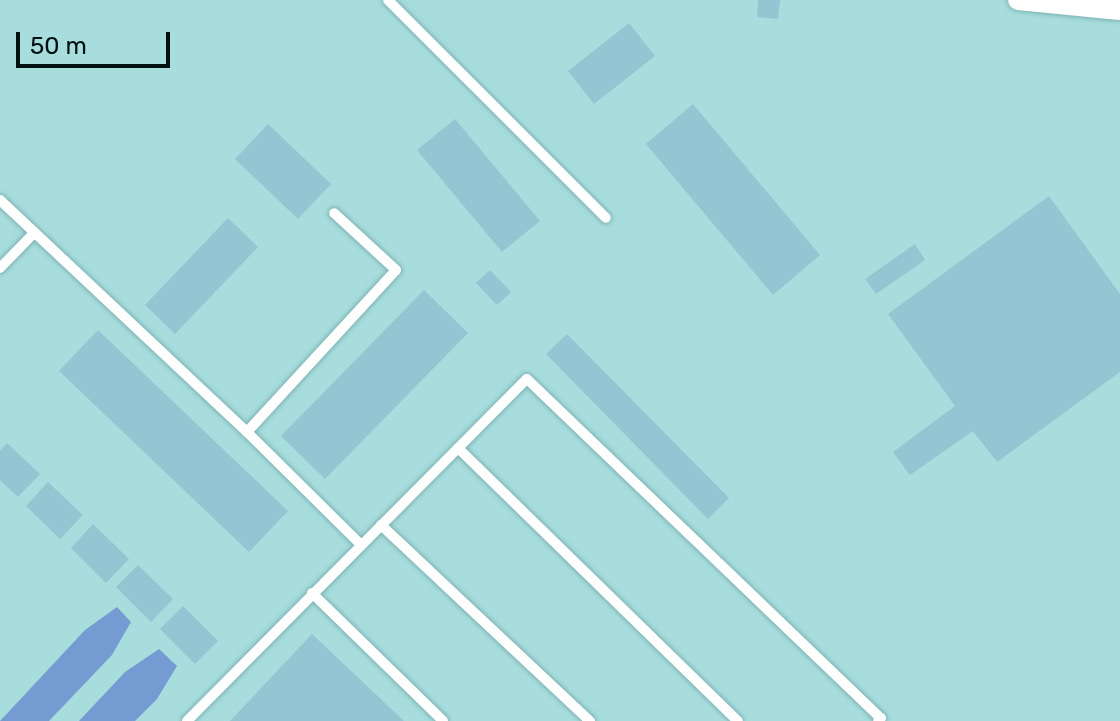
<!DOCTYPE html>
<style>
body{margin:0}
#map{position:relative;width:1120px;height:721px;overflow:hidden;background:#a8dddd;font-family:Rubik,sans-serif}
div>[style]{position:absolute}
.water>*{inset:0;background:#759cd2}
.building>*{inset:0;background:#94c5d2}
.roads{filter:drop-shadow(0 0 2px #7fb3b3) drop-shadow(0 0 2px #7fb3b3)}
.service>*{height:10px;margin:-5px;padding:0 5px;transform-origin:5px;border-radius:5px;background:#fff}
.minor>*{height:20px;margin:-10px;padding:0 10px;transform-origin:10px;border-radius:10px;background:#fff}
span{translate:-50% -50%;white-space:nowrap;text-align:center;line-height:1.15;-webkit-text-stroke:7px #a8dddd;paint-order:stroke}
.scale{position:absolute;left:16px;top:32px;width:154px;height:36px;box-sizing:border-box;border:4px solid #001011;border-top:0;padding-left:10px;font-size:24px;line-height:28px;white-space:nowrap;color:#001011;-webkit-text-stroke:6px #a8dddd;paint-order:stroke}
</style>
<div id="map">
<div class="water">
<i style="clip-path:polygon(117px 607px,131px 622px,112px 655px,49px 721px,0 721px,85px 630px)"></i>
<i style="clip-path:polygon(159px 649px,177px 666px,157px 699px,135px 721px,79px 721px,125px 672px)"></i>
</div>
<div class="building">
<i style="clip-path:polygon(758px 0,780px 0,778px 19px,757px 17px)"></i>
<i style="clip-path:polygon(629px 23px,655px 56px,594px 104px,568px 71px)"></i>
<i style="clip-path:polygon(693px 104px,820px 255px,773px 295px,646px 144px)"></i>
<i style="clip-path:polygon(455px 119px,540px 221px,502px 252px,417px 150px)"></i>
<i style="clip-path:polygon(268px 124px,331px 184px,298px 219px,235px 159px)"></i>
<i style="clip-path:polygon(1049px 196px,1120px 294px,1120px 372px,997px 462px,973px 431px,910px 475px,893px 452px,955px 406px,888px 314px)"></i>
<i style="clip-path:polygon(228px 218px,258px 247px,175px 334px,145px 305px)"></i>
<i style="clip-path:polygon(915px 244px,925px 260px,876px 294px,865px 279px)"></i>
<i style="clip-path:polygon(490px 270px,511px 292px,497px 305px,476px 283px)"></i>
<i style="clip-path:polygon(424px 290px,468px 333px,325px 479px,281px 436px)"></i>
<i style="clip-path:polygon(98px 330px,288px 511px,249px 552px,59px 371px)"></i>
<i style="clip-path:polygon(567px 334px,729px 498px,708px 519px,546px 354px)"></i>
<i style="clip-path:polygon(7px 443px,40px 474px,18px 497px,0 480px,0 451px)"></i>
<i style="clip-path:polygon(48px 482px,83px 515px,60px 539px,26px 506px)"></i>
<i style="clip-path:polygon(93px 524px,129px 559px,106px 583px,71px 548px)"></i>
<i style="clip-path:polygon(138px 565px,173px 599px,151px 622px,116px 587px)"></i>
<i style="clip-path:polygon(183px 606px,218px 641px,195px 664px,160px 629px)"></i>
<i style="clip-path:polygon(312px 634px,404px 721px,230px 721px)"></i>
</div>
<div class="roads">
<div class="service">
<i style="left:388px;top:0;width:308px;rotate:45deg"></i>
<i style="left:0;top:200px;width:339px;rotate:43.2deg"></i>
<i style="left:247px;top:432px;width:161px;rotate:44.7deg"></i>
<i style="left:0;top:268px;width:49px;rotate:-45.8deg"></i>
<i style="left:247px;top:432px;width:220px;rotate:-47.4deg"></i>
<i style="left:396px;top:270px;width:84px;rotate:-137.4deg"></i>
<i style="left:458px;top:448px;width:391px;rotate:44.3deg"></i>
<i style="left:381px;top:525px;width:287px;rotate:43.2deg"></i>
<i style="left:312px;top:593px;width:183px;rotate:44.3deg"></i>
<i style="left:187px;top:721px;width:482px;rotate:-45.2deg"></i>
<i style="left:527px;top:379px;width:490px;rotate:43.8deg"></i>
<i style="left:881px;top:718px;width:4px;rotate:135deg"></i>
</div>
<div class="minor">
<i style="left:1018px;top:0;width:102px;rotate:5.6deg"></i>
</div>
</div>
<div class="scale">50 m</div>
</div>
